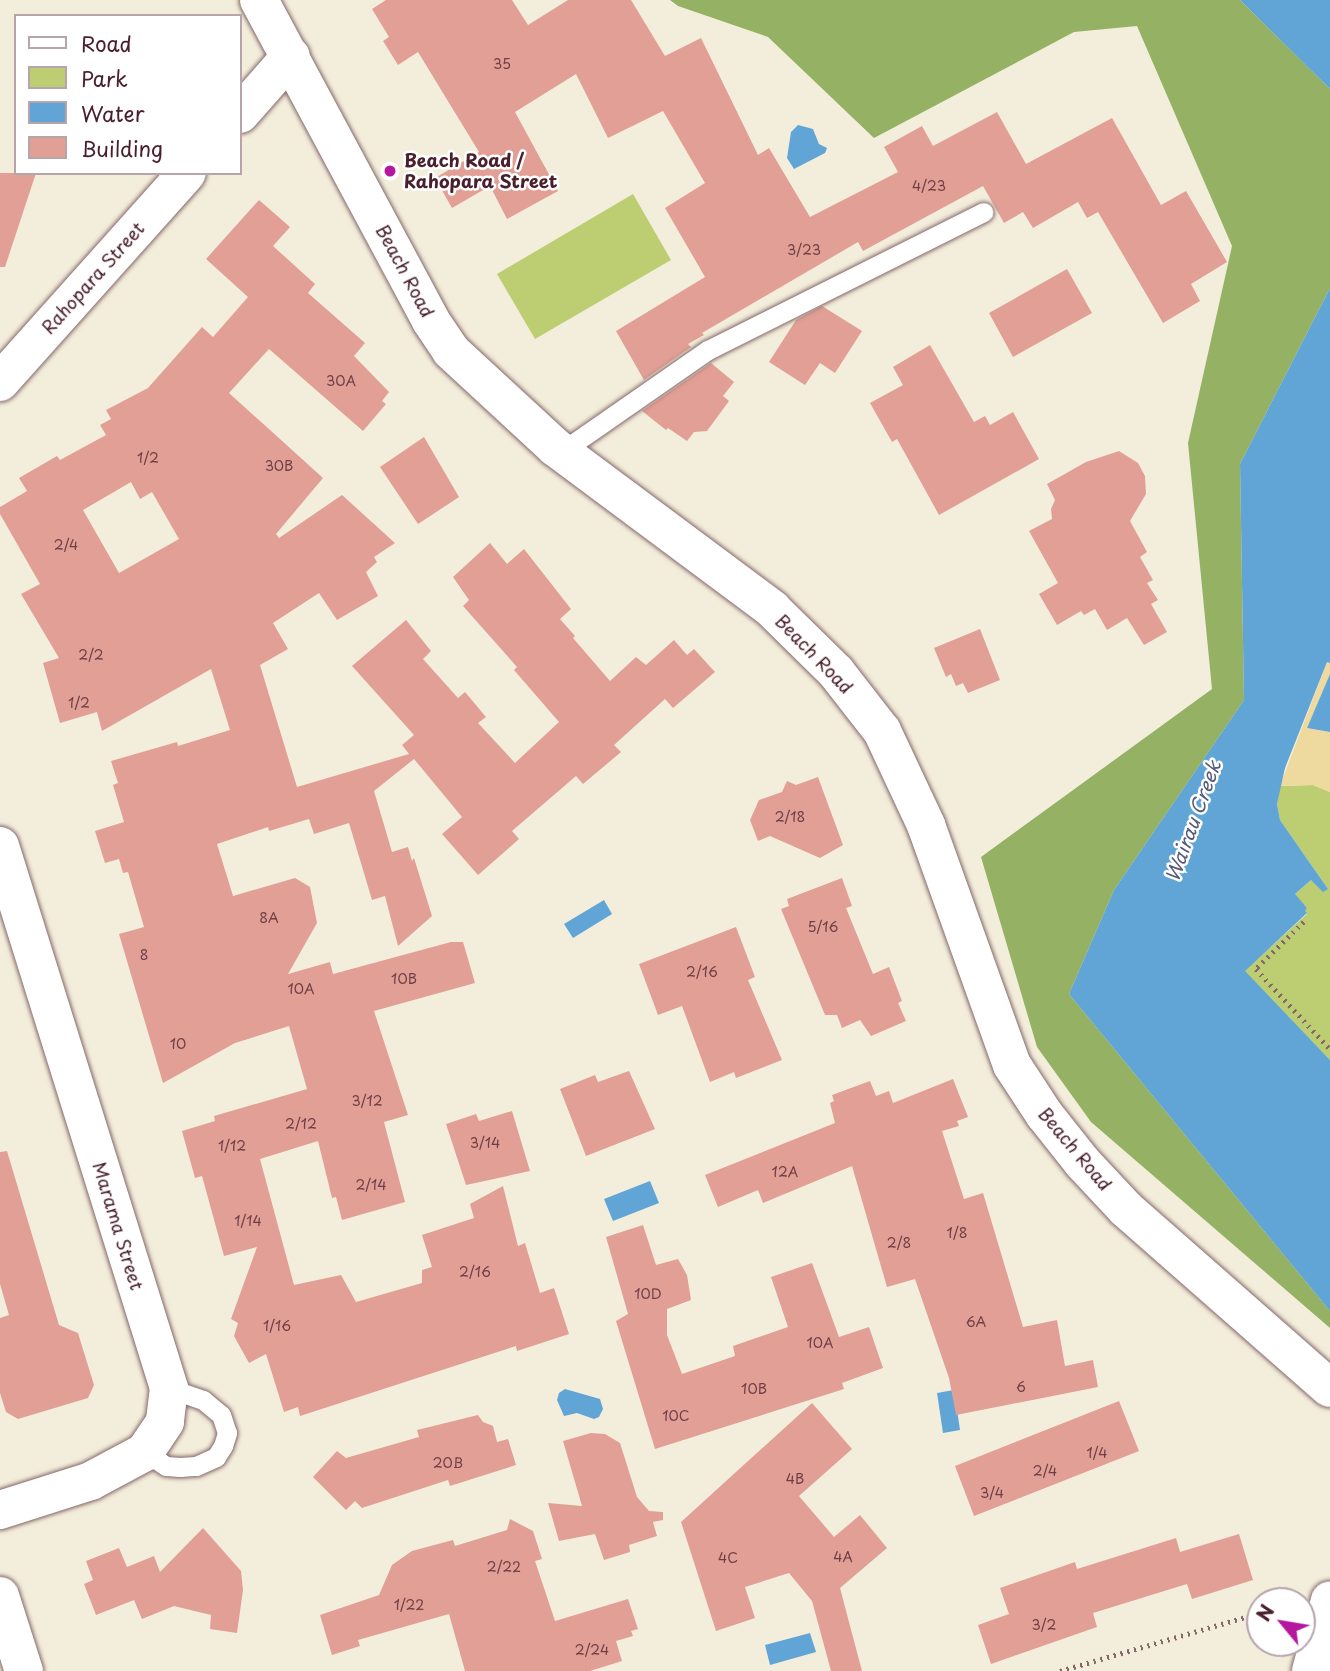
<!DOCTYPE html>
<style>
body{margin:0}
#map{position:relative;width:1330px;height:1671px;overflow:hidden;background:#f3eedb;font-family:"Playpen Sans",sans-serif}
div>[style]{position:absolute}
.green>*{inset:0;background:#bcce71}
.forest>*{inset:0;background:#95b163}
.sand>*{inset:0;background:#eeda9e}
.water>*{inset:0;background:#61a4d6}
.building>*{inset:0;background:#e29f95}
.path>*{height:4.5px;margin-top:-2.25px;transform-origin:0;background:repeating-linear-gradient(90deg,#856769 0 2px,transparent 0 7px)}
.roads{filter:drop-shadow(0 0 2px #856769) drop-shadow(0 0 2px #856769)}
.lane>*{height:19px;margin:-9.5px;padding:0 9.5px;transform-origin:9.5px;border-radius:9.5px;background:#fff}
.street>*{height:38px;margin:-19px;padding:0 19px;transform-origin:19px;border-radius:19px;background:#fff}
.secondary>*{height:38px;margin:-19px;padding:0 19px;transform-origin:19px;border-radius:19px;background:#fff}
.dots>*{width:19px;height:19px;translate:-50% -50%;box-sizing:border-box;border:4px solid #fff;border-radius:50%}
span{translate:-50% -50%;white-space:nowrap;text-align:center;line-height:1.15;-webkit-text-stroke:5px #fff;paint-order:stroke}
.number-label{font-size:14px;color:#703f46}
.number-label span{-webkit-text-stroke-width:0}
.poi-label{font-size:18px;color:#4a1f2b;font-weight:700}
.left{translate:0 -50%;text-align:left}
.street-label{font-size:18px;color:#4a1f2b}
.water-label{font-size:19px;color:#545b78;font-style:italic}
.legend{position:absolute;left:14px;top:14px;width:228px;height:161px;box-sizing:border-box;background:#fff;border:2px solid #b7a5aa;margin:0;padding:9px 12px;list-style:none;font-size:21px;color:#4a1f2b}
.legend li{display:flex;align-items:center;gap:14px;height:35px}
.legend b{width:35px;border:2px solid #b7a5aa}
.north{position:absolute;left:1246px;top:1587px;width:70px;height:70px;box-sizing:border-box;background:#fff;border:2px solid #b7a5aa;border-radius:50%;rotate:300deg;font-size:19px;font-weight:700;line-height:28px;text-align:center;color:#4a1f2b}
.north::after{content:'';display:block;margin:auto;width:24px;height:32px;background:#b5179e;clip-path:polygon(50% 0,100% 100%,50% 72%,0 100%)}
</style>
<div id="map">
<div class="green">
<i style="clip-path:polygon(633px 194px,671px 260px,535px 339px,497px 274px)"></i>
<i style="clip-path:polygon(1313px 785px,1330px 792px,1330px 1060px,1244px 971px,1307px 914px,1304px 911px,1307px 908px,1294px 895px,1311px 880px,1328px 889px,1280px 820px,1277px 804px,1280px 786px)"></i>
</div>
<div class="forest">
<i style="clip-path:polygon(670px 0,1240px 0,1330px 89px,1330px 288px,1240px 464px,1244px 700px,1114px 890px,1069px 994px,1330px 1311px,1330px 1328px,1091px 1122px,1037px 1047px,981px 857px,1212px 689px,1188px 443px,1232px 246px,1137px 26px,1074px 32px,874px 138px,768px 37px,678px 6px)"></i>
</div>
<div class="sand">
<i style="clip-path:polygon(1327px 662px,1330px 663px,1330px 674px,1307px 728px,1330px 732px,1330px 792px,1313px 785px,1280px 786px)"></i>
</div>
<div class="water">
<i style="clip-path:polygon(1240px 0,1330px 0,1330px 89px)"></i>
<i style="clip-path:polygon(798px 125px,813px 129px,819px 144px,827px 148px,825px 153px,794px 169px,787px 158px,791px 132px)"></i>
<i style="clip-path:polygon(1330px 288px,1330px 663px,1327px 662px,1285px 768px,1277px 804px,1280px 820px,1328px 889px,1323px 892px,1311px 880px,1295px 894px,1307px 908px,1305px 911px,1307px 913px,1245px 971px,1330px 1060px,1330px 1311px,1069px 994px,1114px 890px,1244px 700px,1240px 464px)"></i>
<i style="clip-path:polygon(1330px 674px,1330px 732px,1307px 728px)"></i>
<i style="clip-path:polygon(604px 900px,612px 914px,573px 938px,564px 924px)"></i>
<i style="clip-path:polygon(650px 1181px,659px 1203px,613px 1221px,604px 1199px)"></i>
<i style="clip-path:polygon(565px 1389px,600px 1399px,603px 1409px,599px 1417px,594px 1419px,577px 1413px,564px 1416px,557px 1400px,559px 1393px)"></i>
<i style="clip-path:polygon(954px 1390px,960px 1430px,943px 1433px,937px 1393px)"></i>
<i style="clip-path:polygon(810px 1633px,816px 1652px,770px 1665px,765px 1645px)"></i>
</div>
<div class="building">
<i style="clip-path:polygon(386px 0,512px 0,528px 25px,568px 0,631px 0,665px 56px,701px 38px,758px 155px,769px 148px,810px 217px,898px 172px,884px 147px,922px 126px,933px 146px,997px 112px,1026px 164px,1112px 118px,1161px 205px,1186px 191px,1227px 262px,1191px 284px,1200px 301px,1163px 323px,1098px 212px,1087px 218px,1078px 202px,1033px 228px,1023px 212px,1004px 223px,983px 186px,863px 251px,858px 242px,702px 333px,704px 335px,688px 344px,691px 347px,644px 380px,616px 331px,705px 277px,665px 208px,705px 183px,663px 111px,608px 138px,576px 74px,515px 112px,558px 191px,507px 219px,490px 186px,452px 208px,435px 178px,479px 152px,418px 52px,398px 65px,383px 41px,389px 37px,372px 9px)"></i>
<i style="clip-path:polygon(0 173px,36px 173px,5px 267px,0 267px)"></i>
<i style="clip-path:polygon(evenodd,259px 200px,290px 227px,273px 246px,315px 284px,308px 293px,365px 343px,354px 356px,389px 392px,382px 401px,386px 404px,363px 431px,269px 349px,229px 393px,323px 478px,276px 534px,279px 538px,342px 495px,395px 543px,374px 557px,377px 562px,366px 572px,378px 596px,337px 620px,319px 593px,273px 623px,288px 649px,260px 665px,297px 787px,409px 754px,402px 745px,414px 735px,352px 666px,406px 620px,431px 651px,423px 659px,458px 698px,465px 692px,486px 717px,478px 723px,515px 763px,559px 722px,514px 670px,517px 667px,463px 606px,469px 600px,453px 577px,490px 543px,507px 564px,524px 549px,571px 609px,560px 619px,575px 636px,573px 638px,610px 681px,636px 657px,646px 665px,674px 640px,687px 655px,694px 649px,715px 672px,673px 708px,665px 699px,614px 745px,621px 752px,583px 784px,576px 776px,512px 831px,519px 839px,478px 875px,442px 834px,462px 817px,414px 759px,374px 791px,392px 852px,408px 847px,412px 861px,414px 858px,432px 916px,398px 946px,385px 896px,372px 900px,349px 823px,314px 834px,309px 819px,269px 831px,268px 827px,217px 844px,233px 896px,295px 878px,310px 887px,317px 923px,288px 974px,330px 962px,333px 974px,451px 942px,463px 942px,475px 983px,374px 1011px,408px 1115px,384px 1122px,405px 1202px,342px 1220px,336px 1197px,332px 1198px,318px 1141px,260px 1159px,294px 1285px,341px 1275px,356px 1302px,422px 1283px,422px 1270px,432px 1267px,422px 1235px,474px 1218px,470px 1204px,503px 1186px,518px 1246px,525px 1243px,540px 1293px,554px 1288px,569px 1334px,517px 1351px,516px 1346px,300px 1416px,298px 1407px,284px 1412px,266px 1354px,249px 1363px,234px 1336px,238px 1323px,231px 1319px,257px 1247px,224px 1256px,202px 1176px,195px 1178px,182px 1131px,215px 1121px,214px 1116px,307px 1089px,289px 1026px,235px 1043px,163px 1083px,119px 934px,144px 927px,128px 872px,123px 873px,119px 859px,105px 863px,95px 831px,124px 822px,113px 785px,118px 783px,111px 761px,177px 742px,178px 746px,230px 730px,211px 669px,102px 731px,97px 712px,60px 723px,43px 663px,59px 658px,21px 594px,40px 584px,0 514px,0 507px,27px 491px,19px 478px,57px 456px,60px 460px,106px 435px,100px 425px,111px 419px,106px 410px,148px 388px,202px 327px,213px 337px,248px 297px,206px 259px,259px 200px,131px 482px,140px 499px,152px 492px,179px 539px,119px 573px,83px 510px,131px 482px)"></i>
<i style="clip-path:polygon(1067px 269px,1092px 313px,1013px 357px,989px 313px)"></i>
<i style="clip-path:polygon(822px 306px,862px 331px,835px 373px,820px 363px,805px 385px,769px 362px,796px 320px)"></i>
<i style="clip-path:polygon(930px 345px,974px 422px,985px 416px,990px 425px,1013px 412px,1039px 459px,939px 515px,897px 439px,892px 442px,870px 403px,903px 385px,893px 367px)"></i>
<i style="clip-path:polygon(711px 363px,734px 382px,723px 396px,729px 401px,707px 431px,694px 432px,687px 441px,668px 428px,666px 430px,642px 411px)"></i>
<i style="clip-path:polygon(424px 437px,459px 497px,418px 524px,380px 467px)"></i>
<i style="clip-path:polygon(1119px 451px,1138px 463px,1145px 476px,1146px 494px,1130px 521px,1147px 552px,1140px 557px,1153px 580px,1147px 583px,1158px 600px,1151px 604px,1167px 632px,1144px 645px,1127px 618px,1107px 630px,1095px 609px,1084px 615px,1081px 611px,1057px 625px,1039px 594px,1058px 583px,1029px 531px,1052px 519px,1051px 509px,1055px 500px,1047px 484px,1086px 462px)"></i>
<i style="clip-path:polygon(980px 629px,1000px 680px,968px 693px,963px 683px,956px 686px,951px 674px,946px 677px,934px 648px)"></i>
<i style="clip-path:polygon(818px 777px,843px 845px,820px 858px,770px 836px,758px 841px,750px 820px,759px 800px,782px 792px,787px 781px,796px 785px)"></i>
<i style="clip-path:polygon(842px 878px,852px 906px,846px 908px,873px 974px,889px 967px,902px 1001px,898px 1003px,906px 1021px,871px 1036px,860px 1020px,842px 1028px,837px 1015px,825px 1015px,781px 909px,789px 906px,787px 899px)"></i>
<i style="clip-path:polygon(736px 927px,755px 977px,748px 980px,782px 1060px,736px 1078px,734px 1072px,710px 1082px,682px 1006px,658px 1015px,639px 964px)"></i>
<i style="clip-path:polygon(629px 1071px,655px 1129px,586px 1156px,560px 1089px,595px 1075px,598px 1082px)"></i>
<i style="clip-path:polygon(953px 1079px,968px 1117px,957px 1121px,959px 1126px,942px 1131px,964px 1199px,983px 1193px,1023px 1327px,1057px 1320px,1065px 1366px,1093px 1360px,1098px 1387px,956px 1415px,949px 1378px,915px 1279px,887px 1287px,852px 1166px,763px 1203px,758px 1190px,718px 1207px,705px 1175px,835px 1123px,830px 1103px,834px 1101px,832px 1095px,870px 1081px,876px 1096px,889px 1091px,893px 1103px)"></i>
<i style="clip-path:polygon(512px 1111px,530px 1171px,466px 1185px,446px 1124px,476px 1114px,479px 1121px)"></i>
<i style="clip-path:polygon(7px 1151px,59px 1325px,78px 1333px,94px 1385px,88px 1398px,18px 1419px,6px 1412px,0 1393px,0 1318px,9px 1315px,0 1284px,0 1152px)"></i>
<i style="clip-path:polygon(643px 1225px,656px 1265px,678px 1259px,687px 1275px,691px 1300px,667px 1309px,667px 1335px,682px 1374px,735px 1356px,733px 1346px,788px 1327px,771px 1277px,812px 1263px,839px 1337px,869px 1327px,883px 1368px,842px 1383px,844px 1389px,655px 1449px,616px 1321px,628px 1314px,606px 1237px)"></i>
<i style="clip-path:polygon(1119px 1401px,1139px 1451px,974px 1516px,955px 1466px)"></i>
<i style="clip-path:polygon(812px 1403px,852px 1449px,799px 1496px,834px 1537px,860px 1515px,887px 1548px,840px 1588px,862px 1671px,831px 1671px,812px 1601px,789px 1573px,745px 1587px,755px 1618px,716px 1631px,681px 1522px)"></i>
<i style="clip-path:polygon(478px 1415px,483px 1422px,493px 1426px,497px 1442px,508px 1439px,516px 1465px,450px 1486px,448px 1480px,362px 1508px,355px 1501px,346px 1510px,313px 1477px,337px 1451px,346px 1458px,419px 1437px,417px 1430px)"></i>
<i style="clip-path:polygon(591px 1433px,605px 1434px,620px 1443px,637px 1497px,649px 1511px,663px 1512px,663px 1520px,653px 1522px,657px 1536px,629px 1545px,630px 1552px,604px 1560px,595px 1534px,559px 1541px,548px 1503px,582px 1506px,563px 1441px)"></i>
<i style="clip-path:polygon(510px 1519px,533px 1531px,542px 1559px,535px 1561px,555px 1621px,628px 1599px,638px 1629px,631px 1631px,633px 1636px,616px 1641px,622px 1661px,590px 1671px,465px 1671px,449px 1614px,358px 1640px,360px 1646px,332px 1655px,320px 1615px,379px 1595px,392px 1565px,412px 1551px,453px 1540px,455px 1546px,507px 1530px)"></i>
<i style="clip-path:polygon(203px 1528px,241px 1571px,243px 1590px,237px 1633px,210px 1629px,211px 1615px,174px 1606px,142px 1619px,134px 1600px,96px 1615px,84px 1584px,93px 1580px,86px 1561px,119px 1548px,127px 1567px,154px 1556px,160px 1572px)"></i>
<i style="clip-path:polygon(1239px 1534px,1253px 1580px,1192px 1599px,1187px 1584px,1093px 1613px,1097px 1627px,991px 1664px,978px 1625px,1009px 1614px,1000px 1588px,1075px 1562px,1077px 1569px,1176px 1538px,1180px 1552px)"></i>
</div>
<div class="path">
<i style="left:1304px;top:922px;width:67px;rotate:135.6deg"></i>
<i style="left:1256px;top:969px;width:109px;rotate:47.2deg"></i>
<i style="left:1060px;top:1671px;width:208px;rotate:-16.2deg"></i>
</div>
<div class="roads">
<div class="lane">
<i style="left:561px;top:452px;width:179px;rotate:-34.8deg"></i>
<i style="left:708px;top:350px;width:308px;rotate:-26.6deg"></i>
<i style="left:145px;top:1452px;width:25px;rotate:34deg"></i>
<i style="left:166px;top:1466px;width:14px;rotate:4deg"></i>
<i style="left:180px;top:1467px;width:16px;rotate:-4deg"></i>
<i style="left:196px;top:1466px;width:22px;rotate:-24deg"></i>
<i style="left:216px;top:1457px;width:13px;rotate:-58deg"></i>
<i style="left:223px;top:1446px;width:14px;rotate:-73deg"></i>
<i style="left:227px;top:1433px;width:19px;rotate:-108deg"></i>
<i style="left:221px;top:1415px;width:23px;rotate:-140deg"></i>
<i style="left:203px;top:1400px;width:36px;rotate:-161deg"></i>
</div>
<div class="street">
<i style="left:240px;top:114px;width:77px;rotate:-48.7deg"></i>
<i style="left:0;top:382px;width:280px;rotate:-48.2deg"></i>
<i style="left:0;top:846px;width:568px;rotate:72.68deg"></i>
<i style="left:169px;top:1388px;width:34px;rotate:97deg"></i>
<i style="left:165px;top:1422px;width:36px;rotate:124deg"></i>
<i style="left:145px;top:1452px;width:61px;rotate:151.8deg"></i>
<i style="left:91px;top:1481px;width:96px;rotate:162.3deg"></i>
<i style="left:0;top:1596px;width:79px;rotate:72.3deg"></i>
<i style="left:1311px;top:1671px;width:73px;rotate:-75deg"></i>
</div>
<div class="secondary">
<i style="left:259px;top:0;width:364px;rotate:61.8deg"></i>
<i style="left:431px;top:321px;width:36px;rotate:56deg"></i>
<i style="left:451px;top:351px;width:142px;rotate:42.7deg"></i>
<i style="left:555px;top:447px;width:271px;rotate:36.7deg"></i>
<i style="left:772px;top:609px;width:90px;rotate:44.5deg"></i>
<i style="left:836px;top:672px;width:75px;rotate:52.1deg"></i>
<i style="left:882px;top:731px;width:104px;rotate:64.9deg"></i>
<i style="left:926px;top:825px;width:255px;rotate:70.3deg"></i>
<i style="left:1012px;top:1065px;width:59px;rotate:56.9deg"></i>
<i style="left:1044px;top:1114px;width:61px;rotate:51.6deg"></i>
<i style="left:1082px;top:1162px;width:64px;rotate:46.9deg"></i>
<i style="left:1126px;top:1209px;width:271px;rotate:41.3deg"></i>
</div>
</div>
<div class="dots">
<i style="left:390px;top:171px;background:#b5179e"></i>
</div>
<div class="number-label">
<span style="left:502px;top:64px">35</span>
<span style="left:929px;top:186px">4/23</span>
<span style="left:804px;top:250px">3/23</span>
<span style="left:341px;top:381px">30A</span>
<span style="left:148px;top:458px">1/2</span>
<span style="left:279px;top:466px">30B</span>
<span style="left:66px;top:545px">2/4</span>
<span style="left:91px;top:655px">2/2</span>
<span style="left:79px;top:703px">1/2</span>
<span style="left:790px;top:817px">2/18</span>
<span style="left:269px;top:918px">8A</span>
<span style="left:823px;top:927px">5/16</span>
<span style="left:144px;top:955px">8</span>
<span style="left:702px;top:972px">2/16</span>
<span style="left:404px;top:979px">10B</span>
<span style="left:301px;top:989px">10A</span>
<span style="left:178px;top:1044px">10</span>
<span style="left:367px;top:1101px">3/12</span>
<span style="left:301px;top:1124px">2/12</span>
<span style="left:485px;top:1143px">3/14</span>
<span style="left:232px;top:1146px">1/12</span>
<span style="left:785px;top:1172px">12A</span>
<span style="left:371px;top:1185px">2/14</span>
<span style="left:248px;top:1221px">1/14</span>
<span style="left:957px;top:1233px">1/8</span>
<span style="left:899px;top:1243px">2/8</span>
<span style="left:475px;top:1272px">2/16</span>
<span style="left:648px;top:1294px">10D</span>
<span style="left:976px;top:1322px">6A</span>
<span style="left:277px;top:1326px">1/16</span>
<span style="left:820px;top:1343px">10A</span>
<span style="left:1021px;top:1387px">6</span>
<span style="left:754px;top:1389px">10B</span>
<span style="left:676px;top:1416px">10C</span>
<span style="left:1097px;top:1453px">1/4</span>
<span style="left:448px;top:1463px">20B</span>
<span style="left:1045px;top:1471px">2/4</span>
<span style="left:795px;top:1479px">4B</span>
<span style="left:992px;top:1493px">3/4</span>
<span style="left:843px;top:1557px">4A</span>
<span style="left:728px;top:1558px">4C</span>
<span style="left:504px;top:1567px">2/22</span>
<span style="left:409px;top:1605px">1/22</span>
<span style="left:1044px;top:1625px">3/2</span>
<span style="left:592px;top:1650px">2/24</span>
</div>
<div class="poi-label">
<span class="left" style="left:404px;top:171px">Beach Road /<br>Rahopara Street</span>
</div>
<div class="street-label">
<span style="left:405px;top:271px;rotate:62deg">Beach Road</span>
<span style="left:93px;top:278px;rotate:-48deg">Rahopara Street</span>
<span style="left:814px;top:654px;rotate:46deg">Beach Road</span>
<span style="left:1075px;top:1149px;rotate:50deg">Beach Road</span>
<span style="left:118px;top:1226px;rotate:73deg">Marama Street</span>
</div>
<div class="water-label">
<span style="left:1193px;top:821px;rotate:-70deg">Wairau Creek</span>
</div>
<ul class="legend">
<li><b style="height:9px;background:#fff"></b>Road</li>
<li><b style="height:19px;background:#bcce71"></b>Park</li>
<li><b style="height:19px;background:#61a4d6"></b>Water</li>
<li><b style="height:19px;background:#e29f95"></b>Building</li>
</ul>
<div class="north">N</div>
</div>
